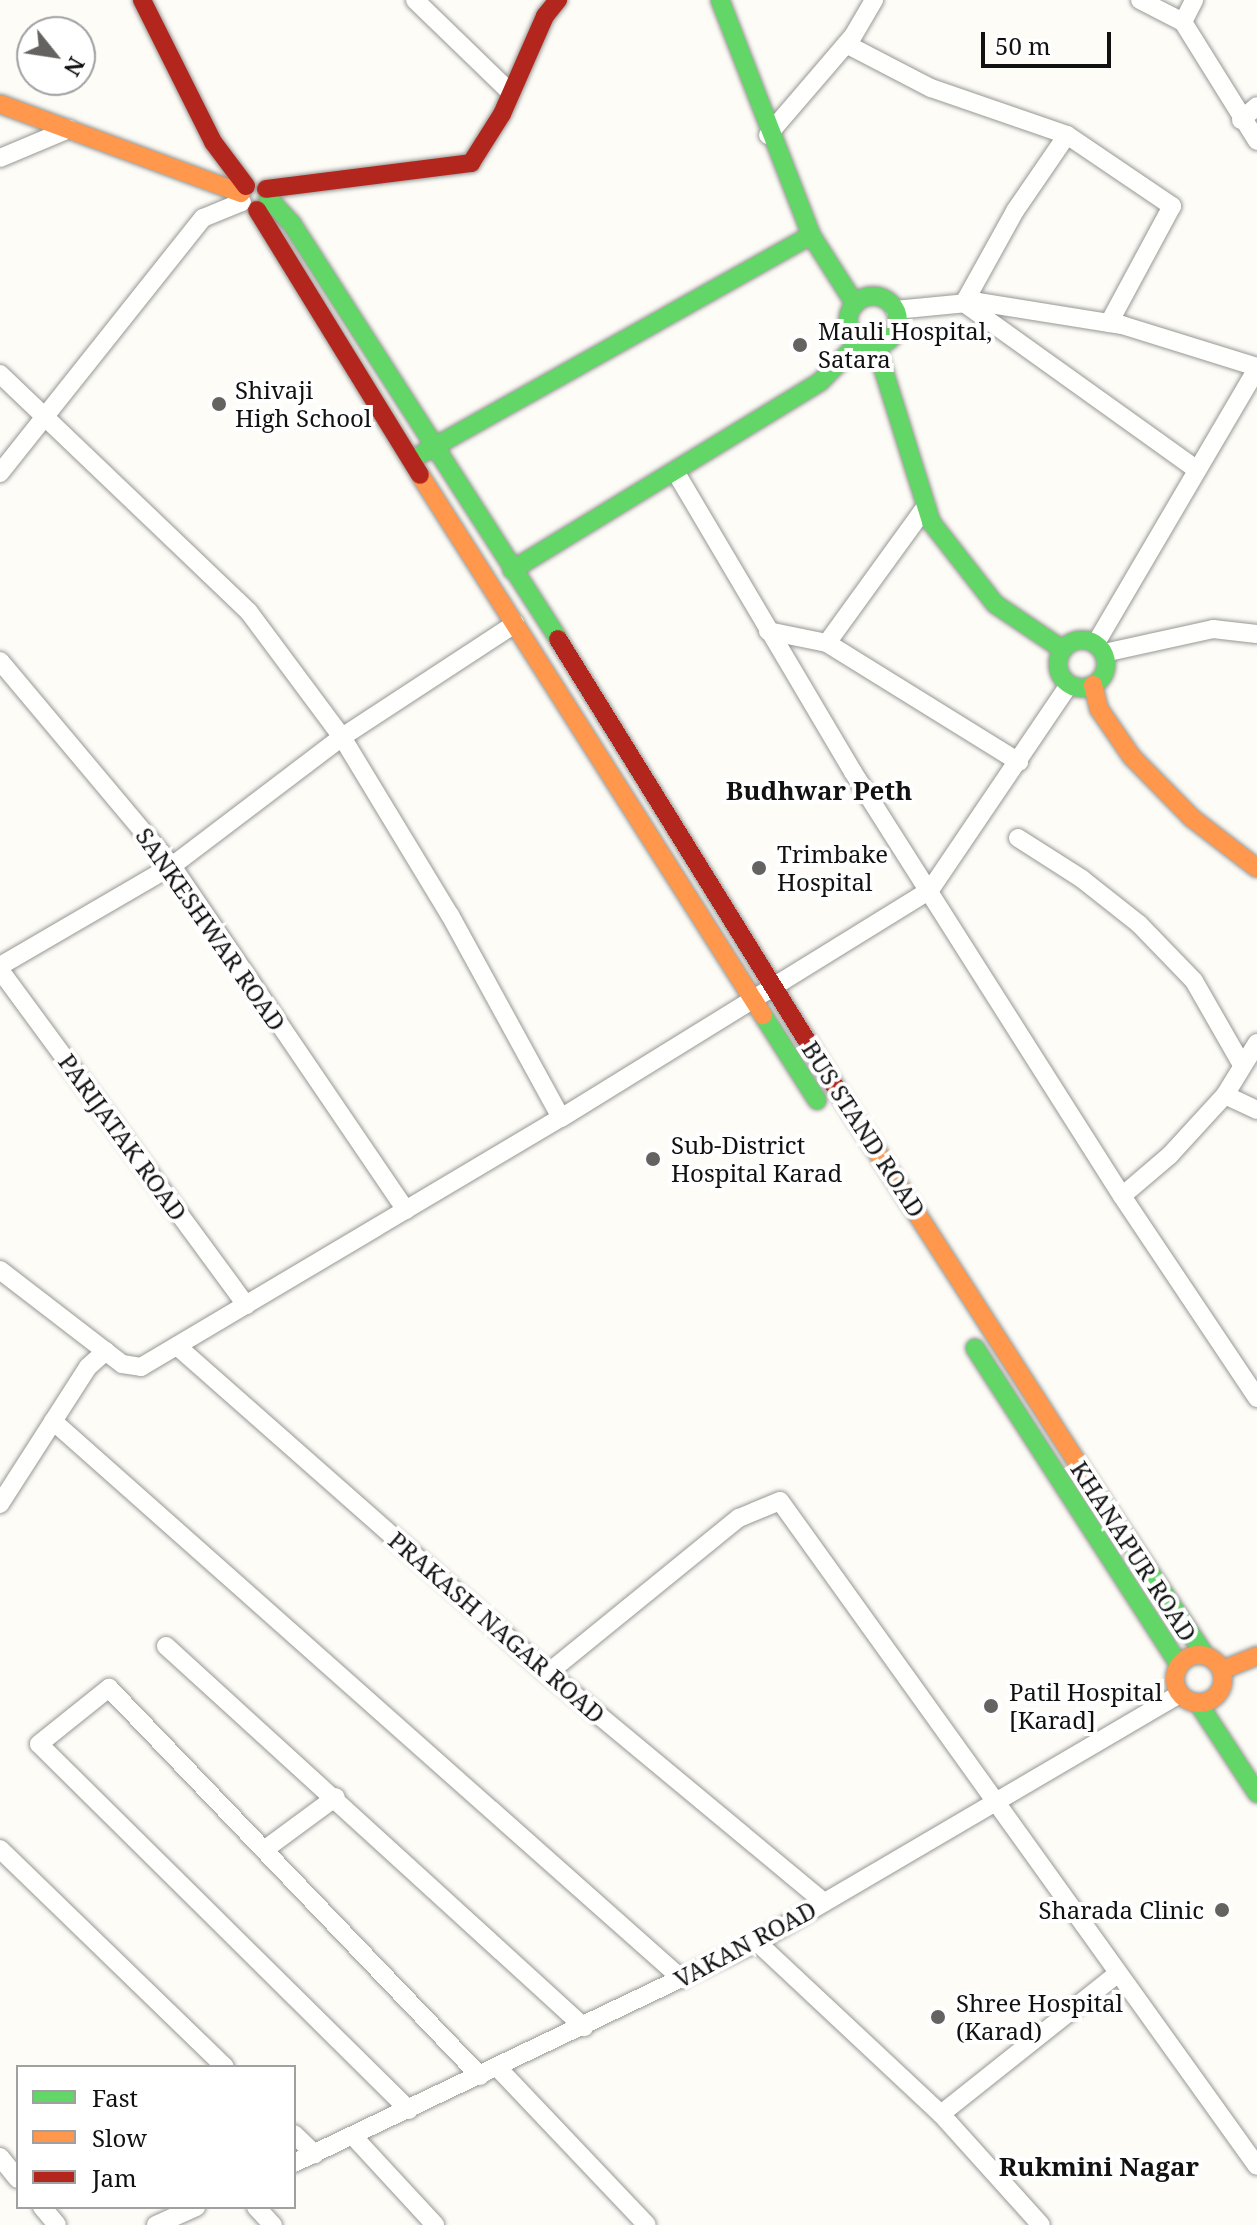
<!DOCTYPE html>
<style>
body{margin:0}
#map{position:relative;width:1257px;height:2225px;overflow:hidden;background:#fdfcf7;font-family:"Noto Serif",serif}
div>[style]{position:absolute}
.roads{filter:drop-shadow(0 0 2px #979795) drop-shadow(0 0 2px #979795)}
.street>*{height:18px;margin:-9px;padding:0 9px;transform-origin:9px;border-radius:9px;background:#fffffe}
.fast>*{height:18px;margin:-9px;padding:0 9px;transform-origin:9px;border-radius:9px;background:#63d668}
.fast>.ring{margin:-9px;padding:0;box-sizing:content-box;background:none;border:18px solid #63d668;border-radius:50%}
.slow>*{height:18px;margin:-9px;padding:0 9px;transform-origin:9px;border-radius:9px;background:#ff974d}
.slow>.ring{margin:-9px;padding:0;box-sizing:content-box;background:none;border:18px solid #ff974d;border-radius:50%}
.jam>*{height:18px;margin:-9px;padding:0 9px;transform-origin:9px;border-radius:9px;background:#b3261e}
.dots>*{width:22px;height:22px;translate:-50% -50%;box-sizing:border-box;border:4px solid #fff;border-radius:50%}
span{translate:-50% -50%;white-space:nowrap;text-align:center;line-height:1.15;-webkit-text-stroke:8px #fff;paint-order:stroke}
.poi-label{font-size:24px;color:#111}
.left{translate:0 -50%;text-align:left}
.right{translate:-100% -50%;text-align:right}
.street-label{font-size:24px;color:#111}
.neighbourhood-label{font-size:26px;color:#111;font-weight:700}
.legend{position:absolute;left:16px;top:2065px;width:280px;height:144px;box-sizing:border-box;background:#fff;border:2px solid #a0a0a0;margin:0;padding:10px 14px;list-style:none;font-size:24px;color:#111}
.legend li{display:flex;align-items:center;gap:16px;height:40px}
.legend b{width:40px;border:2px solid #a0a0a0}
.north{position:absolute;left:16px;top:16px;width:80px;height:80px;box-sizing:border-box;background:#fff;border:2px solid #a0a0a0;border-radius:50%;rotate:120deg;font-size:22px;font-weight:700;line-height:32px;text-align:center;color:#111}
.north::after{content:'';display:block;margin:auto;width:28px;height:36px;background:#646362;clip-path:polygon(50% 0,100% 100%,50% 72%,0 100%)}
.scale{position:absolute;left:981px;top:32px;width:130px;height:36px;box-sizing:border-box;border:4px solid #111;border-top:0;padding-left:10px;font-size:24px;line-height:28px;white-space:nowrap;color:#111;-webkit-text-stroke:6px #fff;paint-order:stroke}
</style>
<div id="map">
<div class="roads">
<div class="street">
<i style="left:415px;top:0;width:132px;rotate:44.1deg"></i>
<i style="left:1140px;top:0;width:48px;rotate:27.1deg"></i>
<i style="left:1183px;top:22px;width:140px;rotate:58.1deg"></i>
<i style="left:1183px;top:22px;width:25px;rotate:-63deg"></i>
<i style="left:846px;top:44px;width:96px;rotate:27.4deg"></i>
<i style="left:931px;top:88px;width:144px;rotate:19.1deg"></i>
<i style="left:1067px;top:135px;width:127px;rotate:34.1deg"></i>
<i style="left:1172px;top:206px;width:133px;rotate:118.3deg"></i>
<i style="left:1241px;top:120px;width:21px;rotate:-41deg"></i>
<i style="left:768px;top:135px;width:130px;rotate:-49.4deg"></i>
<i style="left:853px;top:36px;width:42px;rotate:-59.7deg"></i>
<i style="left:1067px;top:135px;width:92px;rotate:124.4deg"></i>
<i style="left:1015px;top:211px;width:105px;rotate:119deg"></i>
<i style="left:964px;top:303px;width:285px;rotate:35.6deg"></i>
<i style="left:0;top:158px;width:75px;rotate:-22.8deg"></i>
<i style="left:895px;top:310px;width:83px;rotate:-5.5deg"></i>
<i style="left:978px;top:302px;width:146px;rotate:9.1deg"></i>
<i style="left:1122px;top:325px;width:141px;rotate:17.3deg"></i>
<i style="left:0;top:374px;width:344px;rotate:43.7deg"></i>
<i style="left:249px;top:612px;width:156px;rotate:53.4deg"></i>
<i style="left:342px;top:737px;width:208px;rotate:58.8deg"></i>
<i style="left:450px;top:915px;width:231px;rotate:61.3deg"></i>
<i style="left:675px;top:471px;width:350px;rotate:59.4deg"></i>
<i style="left:853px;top:772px;width:502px;rotate:57.61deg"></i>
<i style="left:1122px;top:1196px;width:243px;rotate:56.2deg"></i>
<i style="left:0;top:473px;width:326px;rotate:-51.5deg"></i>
<i style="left:203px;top:218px;width:42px;rotate:-22.3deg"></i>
<i style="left:768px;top:631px;width:60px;rotate:11.5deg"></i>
<i style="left:827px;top:643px;width:226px;rotate:31.8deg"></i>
<i style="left:827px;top:643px;width:169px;rotate:-54.1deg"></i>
<i style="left:1096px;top:643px;width:318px;rotate:-59.6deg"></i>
<i style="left:1104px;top:653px;width:112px;rotate:-12.4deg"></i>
<i style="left:1213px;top:629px;width:44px;rotate:6.5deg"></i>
<i style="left:0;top:661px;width:268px;rotate:50deg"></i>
<i style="left:172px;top:866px;width:416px;rotate:55.8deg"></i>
<i style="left:1018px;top:838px;width:76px;rotate:32.6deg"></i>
<i style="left:1082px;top:879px;width:73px;rotate:38.3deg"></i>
<i style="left:1139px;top:924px;width:79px;rotate:46deg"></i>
<i style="left:1194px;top:981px;width:95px;rotate:60.2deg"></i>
<i style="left:0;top:966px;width:199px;rotate:-30.2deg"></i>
<i style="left:172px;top:866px;width:213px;rotate:-37.2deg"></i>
<i style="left:342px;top:737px;width:207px;rotate:-33.2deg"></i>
<i style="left:0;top:970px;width:416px;rotate:53.7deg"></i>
<i style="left:1225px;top:1095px;width:35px;rotate:25deg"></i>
<i style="left:1122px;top:1196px;width:63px;rotate:-40.5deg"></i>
<i style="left:1170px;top:1155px;width:81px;rotate:-47.5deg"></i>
<i style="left:1225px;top:1095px;width:61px;rotate:-58.4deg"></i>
<i style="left:0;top:1270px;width:154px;rotate:37.6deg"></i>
<i style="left:122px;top:1364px;width:19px;rotate:9deg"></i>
<i style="left:141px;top:1367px;width:488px;rotate:-30.7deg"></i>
<i style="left:561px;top:1118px;width:434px;rotate:-31.7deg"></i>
<i style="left:930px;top:890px;width:248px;rotate:-55.9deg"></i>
<i style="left:177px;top:1346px;width:495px;rotate:41.4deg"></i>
<i style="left:548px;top:1673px;width:359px;rotate:39.7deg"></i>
<i style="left:53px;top:1421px;width:841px;rotate:41.58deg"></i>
<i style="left:0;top:1504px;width:163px;rotate:-57.3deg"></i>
<i style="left:88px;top:1367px;width:24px;rotate:-42deg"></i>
<i style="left:166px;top:1646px;width:566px;rotate:42.35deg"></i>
<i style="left:548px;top:1673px;width:246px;rotate:-39.1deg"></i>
<i style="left:739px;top:1518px;width:44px;rotate:-22.5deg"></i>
<i style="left:780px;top:1501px;width:818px;rotate:54.35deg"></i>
<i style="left:0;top:1849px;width:313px;rotate:44.1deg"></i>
<i style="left:264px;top:1850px;width:89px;rotate:-36.4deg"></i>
<i style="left:757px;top:1942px;width:252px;rotate:43.1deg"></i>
<i style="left:941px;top:2114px;width:149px;rotate:48deg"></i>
<i style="left:498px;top:2068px;width:216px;rotate:46.5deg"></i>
<i style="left:409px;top:2110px;width:520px;rotate:-135.31deg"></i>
<i style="left:39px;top:1744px;width:90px;rotate:-38.7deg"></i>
<i style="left:109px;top:1688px;width:537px;rotate:46.28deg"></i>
<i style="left:941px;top:2114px;width:223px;rotate:-38.5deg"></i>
<i style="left:294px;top:2134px;width:29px;rotate:44deg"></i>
<i style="left:353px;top:2136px;width:121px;rotate:47.3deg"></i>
<i style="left:0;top:2157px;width:28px;rotate:51deg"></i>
<i style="left:294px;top:2163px;width:513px;rotate:-25.52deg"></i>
<i style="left:757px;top:1942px;width:490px;rotate:-30.4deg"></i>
<i style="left:42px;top:2207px;width:23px;rotate:50deg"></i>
<i style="left:256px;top:2207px;width:25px;rotate:47deg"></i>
<i style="left:156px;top:2225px;width:44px;rotate:-24.2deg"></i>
</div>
<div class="fast">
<i style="left:720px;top:0;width:252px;rotate:68.8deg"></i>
<i style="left:811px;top:235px;width:82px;rotate:57.5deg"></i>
<i style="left:268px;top:198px;width:35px;rotate:47deg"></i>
<i style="left:292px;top:224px;width:493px;rotate:57.3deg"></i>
<i class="ring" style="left:848px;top:296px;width:32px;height:32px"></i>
<i style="left:876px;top:346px;width:184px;rotate:72.6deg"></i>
<i style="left:931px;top:522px;width:104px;rotate:52deg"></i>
<i style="left:995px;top:604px;width:81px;rotate:33.9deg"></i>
<i style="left:423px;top:453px;width:445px;rotate:-29.3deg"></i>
<i style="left:512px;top:570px;width:361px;rotate:-31.4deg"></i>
<i style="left:820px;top:382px;width:56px;rotate:-45.7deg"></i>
<i class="ring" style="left:1058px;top:640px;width:30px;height:30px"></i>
<i style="left:763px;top:1015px;width:101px;rotate:57.6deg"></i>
<i style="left:975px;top:1348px;width:377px;rotate:57.2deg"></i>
<i style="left:1089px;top:1481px;width:209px;rotate:56.3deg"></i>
<i style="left:1198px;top:1703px;width:108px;rotate:56.8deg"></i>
</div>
<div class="slow">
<i style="left:0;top:104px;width:257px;rotate:20.3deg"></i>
<i style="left:420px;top:475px;width:640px;rotate:57.58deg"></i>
<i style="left:1093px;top:685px;width:25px;rotate:76deg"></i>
<i style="left:1099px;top:709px;width:58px;rotate:55.5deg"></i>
<i style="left:1132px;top:757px;width:86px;rotate:45.5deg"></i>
<i style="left:1192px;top:818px;width:82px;rotate:37.6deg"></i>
<i style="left:841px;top:1096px;width:458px;rotate:57.2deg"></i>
<i class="ring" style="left:1175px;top:1655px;width:30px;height:30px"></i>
<i style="left:1222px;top:1670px;width:38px;rotate:-22deg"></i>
</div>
<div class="jam">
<i style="left:142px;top:0;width:159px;rotate:63.4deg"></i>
<i style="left:213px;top:142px;width:55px;rotate:53.1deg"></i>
<i style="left:266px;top:189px;width:207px;rotate:-7.2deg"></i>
<i style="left:471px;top:163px;width:58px;rotate:-57.7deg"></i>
<i style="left:502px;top:114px;width:107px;rotate:-66.3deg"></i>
<i style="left:545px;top:16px;width:21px;rotate:-51deg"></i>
<i style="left:257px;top:210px;width:311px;rotate:58.4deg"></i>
<i style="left:558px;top:639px;width:538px;rotate:58.23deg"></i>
</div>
</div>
<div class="dots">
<i style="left:800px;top:345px;background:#646362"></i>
<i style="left:219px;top:404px;background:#646362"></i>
<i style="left:759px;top:868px;background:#646362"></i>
<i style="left:653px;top:1159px;background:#646362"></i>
<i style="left:991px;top:1706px;background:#646362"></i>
<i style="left:1222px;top:1910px;background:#646362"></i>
<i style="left:938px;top:2017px;background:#646362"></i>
</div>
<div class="poi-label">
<span class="left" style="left:818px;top:345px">Mauli Hospital,<br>Satara</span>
<span class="left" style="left:235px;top:404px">Shivaji<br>High School</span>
<span class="left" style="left:777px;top:868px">Trimbake<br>Hospital</span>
<span class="left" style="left:671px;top:1159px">Sub-District<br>Hospital Karad</span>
<span class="left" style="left:1009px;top:1706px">Patil Hospital<br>[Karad]</span>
<span class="right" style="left:1204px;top:1910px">Sharada Clinic</span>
<span class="left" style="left:956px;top:2017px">Shree Hospital<br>(Karad)</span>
</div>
<div class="street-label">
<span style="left:211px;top:929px;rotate:55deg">SANKESHWAR ROAD</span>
<span style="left:864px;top:1129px;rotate:57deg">BUS STAND ROAD</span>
<span style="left:123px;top:1137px;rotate:54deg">PARIJATAK ROAD</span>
<span style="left:1134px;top:1551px;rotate:57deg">KHANAPUR ROAD</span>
<span style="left:497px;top:1627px;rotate:41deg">PRAKASH NAGAR ROAD</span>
<span style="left:745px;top:1944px;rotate:-28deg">VAKAN ROAD</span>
</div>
<div class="neighbourhood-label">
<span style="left:819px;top:791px">Budhwar Peth</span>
<span style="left:1099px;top:2167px">Rukmini Nagar</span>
</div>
<ul class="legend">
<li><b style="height:10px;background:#63d668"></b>Fast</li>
<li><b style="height:10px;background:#ff974d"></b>Slow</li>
<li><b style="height:10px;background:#b3261e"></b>Jam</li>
</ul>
<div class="north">N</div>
<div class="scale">50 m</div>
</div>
